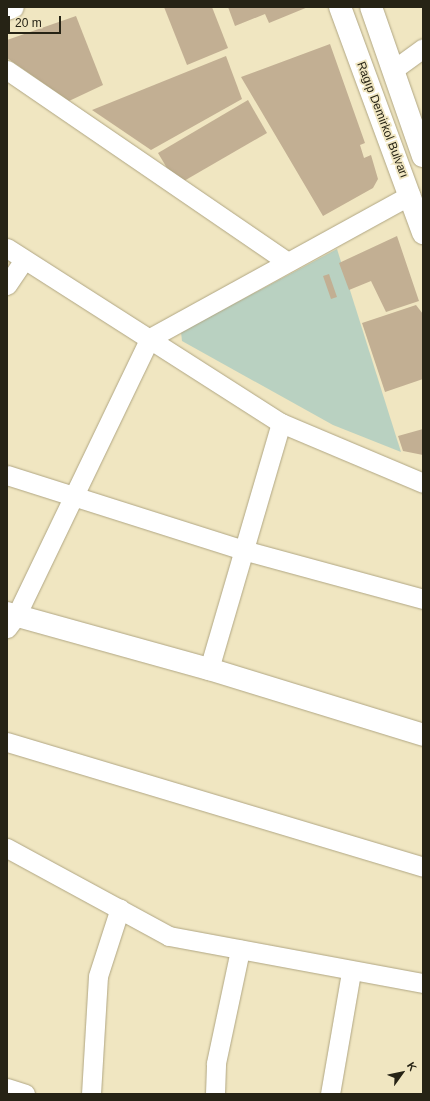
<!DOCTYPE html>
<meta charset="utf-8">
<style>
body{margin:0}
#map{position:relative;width:430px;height:1101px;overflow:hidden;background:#f0e6c1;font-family:Helvetica,sans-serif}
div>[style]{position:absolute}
.green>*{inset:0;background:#b9d1c1}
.building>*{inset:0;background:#c2af93}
.roads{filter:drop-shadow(0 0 1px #b0a683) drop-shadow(0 0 1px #b0a683)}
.minor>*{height:19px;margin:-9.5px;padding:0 9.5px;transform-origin:9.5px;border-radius:9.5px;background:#fff}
.tertiary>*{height:22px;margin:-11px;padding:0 11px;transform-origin:11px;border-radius:11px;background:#fff}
.secondary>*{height:22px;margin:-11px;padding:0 11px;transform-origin:11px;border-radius:11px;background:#fff}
span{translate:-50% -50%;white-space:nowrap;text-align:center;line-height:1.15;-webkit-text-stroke:3.5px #f0e6c1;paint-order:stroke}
.street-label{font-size:12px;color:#262315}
.frame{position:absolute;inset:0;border:8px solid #262315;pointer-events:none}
.north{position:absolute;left:382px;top:1053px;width:40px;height:40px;-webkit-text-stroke:3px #f0e6c1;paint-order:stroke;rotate:57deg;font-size:11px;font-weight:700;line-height:16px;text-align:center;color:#262315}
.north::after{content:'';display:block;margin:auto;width:14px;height:18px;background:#262315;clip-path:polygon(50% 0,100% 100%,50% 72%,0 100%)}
.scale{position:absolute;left:8px;top:16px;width:53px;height:18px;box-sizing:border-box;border:2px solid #262315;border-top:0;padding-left:5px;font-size:12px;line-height:14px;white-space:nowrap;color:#262315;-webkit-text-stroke:3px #f0e6c1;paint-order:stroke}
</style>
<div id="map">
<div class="green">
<i style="clip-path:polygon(337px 249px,401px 452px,333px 425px,182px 341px,181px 332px)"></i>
</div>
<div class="building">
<i style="clip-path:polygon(164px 7px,212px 7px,228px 48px,187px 65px)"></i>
<i style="clip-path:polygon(228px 7px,308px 7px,269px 23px,265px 14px,235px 26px)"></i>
<i style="clip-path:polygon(76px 16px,103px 85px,69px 101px,7px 58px,7px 40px)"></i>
<i style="clip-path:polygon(330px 44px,365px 143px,360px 145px,364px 158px,371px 155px,378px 179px,373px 188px,323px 216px,241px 77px)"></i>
<i style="clip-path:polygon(226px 56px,242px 99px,151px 150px,92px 110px)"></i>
<i style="clip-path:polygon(248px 100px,267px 133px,177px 185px,158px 153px)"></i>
<i style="clip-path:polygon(397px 236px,419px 301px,386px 312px,371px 281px,349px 290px,339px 263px)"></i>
<i style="clip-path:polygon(329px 274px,337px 297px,331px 299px,323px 276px)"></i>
<i style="clip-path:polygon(416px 305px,423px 314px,423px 379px,385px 392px,362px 323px)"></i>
<i style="clip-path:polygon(423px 429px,423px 455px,403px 451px,398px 436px)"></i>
</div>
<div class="roads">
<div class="minor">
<i style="left:7px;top:70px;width:338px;rotate:34.4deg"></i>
<i style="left:393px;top:70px;width:37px;rotate:-36deg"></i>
<i style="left:7px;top:248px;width:325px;rotate:32.6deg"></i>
<i style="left:281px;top:423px;width:154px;rotate:22.9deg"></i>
<i style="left:7px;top:285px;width:30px;rotate:-56deg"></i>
<i style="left:7px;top:475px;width:248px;rotate:17.6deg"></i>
<i style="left:243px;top:550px;width:187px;rotate:15.2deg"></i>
<i style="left:7px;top:628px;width:15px;rotate:-53deg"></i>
<i style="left:16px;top:616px;width:309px;rotate:-64.3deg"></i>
<i style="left:150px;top:338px;width:297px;rotate:-28.8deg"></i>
<i style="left:209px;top:669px;width:256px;rotate:-73.7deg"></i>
<i style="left:7px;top:742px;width:434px;rotate:16.7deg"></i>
<i style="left:7px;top:848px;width:184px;rotate:28.5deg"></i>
<i style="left:169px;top:936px;width:258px;rotate:10.5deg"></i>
<i style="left:7px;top:1088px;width:19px;rotate:18deg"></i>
<i style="left:91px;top:1094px;width:118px;rotate:-86.6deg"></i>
<i style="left:98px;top:976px;width:71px;rotate:-72.1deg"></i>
<i style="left:215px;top:1094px;width:31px;rotate:-88deg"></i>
<i style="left:216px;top:1063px;width:116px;rotate:-78deg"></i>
<i style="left:330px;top:1094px;width:124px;rotate:-80.2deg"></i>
</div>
<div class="tertiary">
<i style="left:7px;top:613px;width:210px;rotate:15.5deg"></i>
<i style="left:209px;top:669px;width:224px;rotate:17.1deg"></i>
</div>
<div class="secondary">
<i style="left:340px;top:7px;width:241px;rotate:69.8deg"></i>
<i style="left:371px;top:7px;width:158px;rotate:70.8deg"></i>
<i style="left:7px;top:9px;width:6px;rotate:-18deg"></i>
</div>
</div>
<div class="street-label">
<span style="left:382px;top:120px;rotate:69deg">Ragıp Demirkol Bulvarı</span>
</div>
<div class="frame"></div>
<div class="north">K</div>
<div class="scale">20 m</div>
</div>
